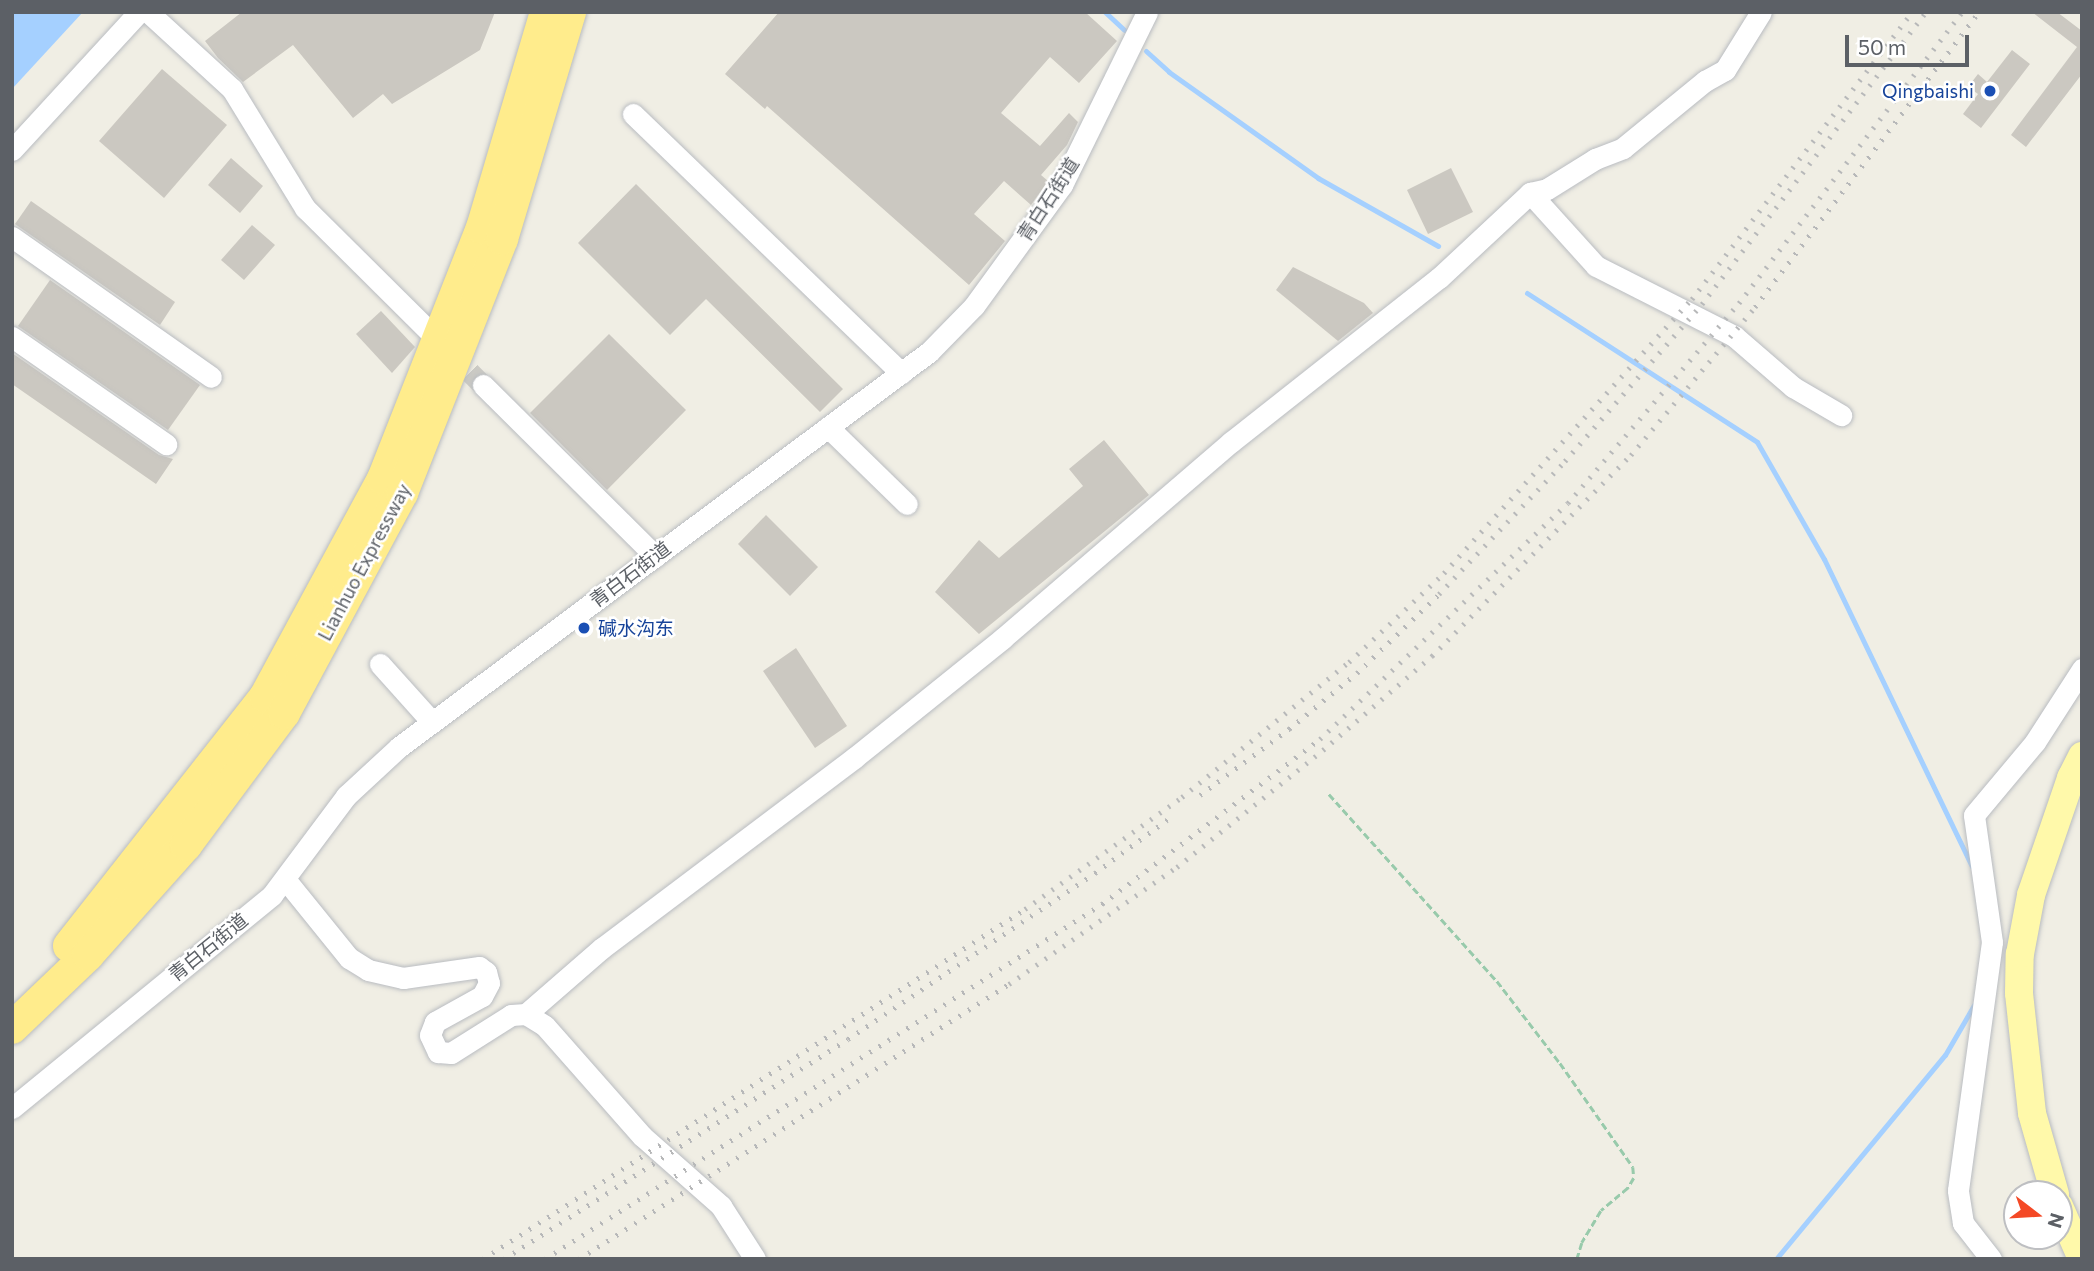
<!DOCTYPE html>
<meta charset="utf-8">
<style>
body{margin:0}
#map{position:relative;width:2094px;height:1271px;overflow:hidden;background:#f0eee4;font-family:Commissioner,"Noto Sans SC",sans-serif}
div>[style]{position:absolute}
.water>*{inset:0;background:#a5d0ff}
.stream>*{height:5px;margin:-2.5px;padding:0 2.5px;transform-origin:2.5px;border-radius:2.5px;background:#a5d0ff}
.building>*{inset:0;background:#cbc8c1}
.minor-tunnel>*{height:21px;margin-top:-10.5px;transform-origin:0;background:repeating-linear-gradient(90deg,#cbcac4 0 21px,transparent 0 31px)}
.path>*{height:2.5px;margin-top:-1.25px;transform-origin:0;background:repeating-linear-gradient(90deg,#98caab 0 7px,transparent 0 10.5px)}
.roads{filter:drop-shadow(0 0 2px #b9bcc1) drop-shadow(0 0 2px #b9bcc1)}
.minor>*{height:21px;margin:-10.5px;padding:0 10.5px;transform-origin:10.5px;border-radius:10.5px;background:#fff}
.major>*{height:28px;margin:-14px;padding:0 14px;transform-origin:14px;border-radius:14px;background:#fff9aa}
.highway>*{height:32px;margin:-16px;padding:0 16px;transform-origin:16px;border-radius:16px;background:#ffec8c}
.rail>*{height:5px;margin-top:-2.5px;transform-origin:0;background:repeating-linear-gradient(90deg,#b7b8b9 0 2px,transparent 0 11px)}
.dots>*{width:19px;height:19px;translate:-50% -50%;box-sizing:border-box;border:4px solid #fff;border-radius:50%}
span{translate:-50% -50%;white-space:nowrap;text-align:center;line-height:1.15;-webkit-text-stroke:5px #fff;paint-order:stroke}
.transit-label{font-size:19px;color:#164399}
.right{translate:-100% -50%;text-align:right}
.left{translate:0 -50%;text-align:left}
.street-label{font-size:19px;color:#5c6066}
.frame{position:absolute;inset:0;border:14px solid #5c6066;pointer-events:none}
.north{position:absolute;left:2003px;top:1180px;width:70px;height:70px;box-sizing:border-box;background:#fff;border:2px solid #bebfc2;border-radius:50%;rotate:107deg;font-size:19px;font-weight:700;line-height:28px;text-align:center;color:#5c6066}
.north::after{content:'';display:block;margin:auto;width:24px;height:32px;background:#f44926;clip-path:polygon(50% 0,100% 100%,50% 72%,0 100%)}
.scale{position:absolute;left:1845px;top:35px;width:124px;height:32px;box-sizing:border-box;border:4px solid #5c6066;border-top:0;padding-left:9px;font-size:21px;line-height:24px;white-space:nowrap;color:#5c6066;-webkit-text-stroke:5px #fff;paint-order:stroke}
</style>
<div id="map">
<div class="water">
<i style="clip-path:polygon(12px 12px,83px 12px,12px 89px)"></i>
</div>
<div class="stream">
<i style="left:1105px;top:12px;width:26px;rotate:43deg"></i>
<i style="left:1146px;top:51px;width:31px;rotate:42deg"></i>
<i style="left:1169px;top:72px;width:183px;rotate:35.4deg"></i>
<i style="left:1318px;top:178px;width:138px;rotate:29.5deg"></i>
<i style="left:1527px;top:293px;width:274px;rotate:32.9deg"></i>
<i style="left:1757px;top:442px;width:135px;rotate:60.2deg"></i>
<i style="left:1824px;top:559px;width:341px;rotate:64.3deg"></i>
<i style="left:1776px;top:1259px;width:265px;rotate:-50.4deg"></i>
<i style="left:1945px;top:1055px;width:58px;rotate:-59.9deg"></i>
</div>
<div class="building">
<i style="clip-path:polygon(242px 12px,495px 12px,480px 50px,392px 104px,383px 94px,353px 118px,293px 45px,243px 82px,218px 58px,205px 41px)"></i>
<i style="clip-path:polygon(779px 12px,1085px 12px,1117px 41px,1079px 83px,1050px 57px,1001px 113px,1040px 146px,1069px 113px,1078px 122px,1067px 145px,1041px 175px,1048px 181px,1031px 205px,1004px 181px,974px 214px,1005px 241px,969px 285px,767px 106px,765px 109px,725px 74px)"></i>
<i style="clip-path:polygon(2032px 12px,2057px 12px,2082px 31px,2082px 74px,2026px 147px,2011px 135px,2077px 47px)"></i>
<i style="clip-path:polygon(2012px 50px,2030px 64px,1981px 128px,1963px 114px,1978px 94px,1968px 87px,1978px 74px,1987px 82px)"></i>
<i style="clip-path:polygon(162px 69px,227px 125px,164px 198px,99px 141px)"></i>
<i style="clip-path:polygon(231px 158px,263px 186px,240px 213px,208px 185px)"></i>
<i style="clip-path:polygon(1451px 168px,1473px 212px,1428px 234px,1407px 190px)"></i>
<i style="clip-path:polygon(636px 184px,843px 389px,820px 412px,706px 299px,670px 335px,578px 243px)"></i>
<i style="clip-path:polygon(31px 201px,175px 302px,160px 325px,15px 224px)"></i>
<i style="clip-path:polygon(252px 225px,275px 245px,244px 280px,221px 260px)"></i>
<i style="clip-path:polygon(1293px 267px,1364px 303px,1373px 313px,1338px 341px,1276px 290px)"></i>
<i style="clip-path:polygon(50px 280px,200px 385px,168px 430px,18px 326px)"></i>
<i style="clip-path:polygon(381px 311px,415px 347px,392px 373px,356px 334px)"></i>
<i style="clip-path:polygon(609px 334px,686px 410px,607px 490px,530px 413px)"></i>
<i style="clip-path:polygon(12px 353px,159px 455px,173px 459px,156px 484px,12px 384px)"></i>
<i style="clip-path:polygon(1104px 440px,1149px 495px,979px 634px,935px 592px,979px 540px,999px 558px,1083px 486px,1069px 469px)"></i>
<i style="clip-path:polygon(766px 515px,818px 567px,790px 596px,738px 544px)"></i>
<i style="clip-path:polygon(796px 648px,847px 726px,815px 748px,763px 671px)"></i>
</div>
<div class="minor-tunnel">
<i style="left:448px;top:350px;width:49px;rotate:45deg"></i>
</div>
<div class="path">
<i style="left:1329px;top:794px;width:251px;rotate:48.1deg"></i>
<i style="left:1497px;top:981px;width:103px;rotate:52.5deg"></i>
<i style="left:1560px;top:1063px;width:127px;rotate:54.9deg"></i>
<i style="left:1633px;top:1167px;width:11px;rotate:85deg"></i>
<i style="left:1634px;top:1178px;width:12px;rotate:121deg"></i>
<i style="left:1628px;top:1188px;width:35px;rotate:140deg"></i>
<i style="left:1601px;top:1211px;width:37px;rotate:121deg"></i>
<i style="left:1582px;top:1243px;width:17px;rotate:107deg"></i>
</div>
<div class="roads">
<div class="minor">
<i style="left:148px;top:12px;width:114px;rotate:42.5deg"></i>
<i style="left:232px;top:89px;width:140px;rotate:58.5deg"></i>
<i style="left:305px;top:208px;width:175px;rotate:44.8deg"></i>
<i style="left:633px;top:114px;width:373px;rotate:44deg"></i>
<i style="left:12px;top:150px;width:188px;rotate:-47.4deg"></i>
<i style="left:1530px;top:193px;width:98px;rotate:47.9deg"></i>
<i style="left:1596px;top:266px;width:155px;rotate:26.9deg"></i>
<i style="left:1734px;top:336px;width:78px;rotate:40.8deg"></i>
<i style="left:1793px;top:387px;width:56px;rotate:30.3deg"></i>
<i style="left:12px;top:237px;width:243px;rotate:35.1deg"></i>
<i style="left:12px;top:337px;width:188px;rotate:34.8deg"></i>
<i style="left:483px;top:385px;width:243px;rotate:44.8deg"></i>
<i style="left:828px;top:427px;width:110px;rotate:44.3deg"></i>
<i style="left:380px;top:664px;width:78px;rotate:48.1deg"></i>
<i style="left:285px;top:879px;width:102px;rotate:51deg"></i>
<i style="left:349px;top:958px;width:22px;rotate:32deg"></i>
<i style="left:368px;top:970px;width:36px;rotate:13deg"></i>
<i style="left:403px;top:978px;width:77px;rotate:-8.2deg"></i>
<i style="left:479px;top:967px;width:9px;rotate:36deg"></i>
<i style="left:486px;top:972px;width:11px;rotate:75deg"></i>
<i style="left:489px;top:983px;width:15px;rotate:118deg"></i>
<i style="left:482px;top:996px;width:54px;rotate:151deg"></i>
<i style="left:435px;top:1022px;width:14px;rotate:111deg"></i>
<i style="left:430px;top:1035px;width:19px;rotate:65deg"></i>
<i style="left:438px;top:1052px;width:13px;rotate:4deg"></i>
<i style="left:451px;top:1053px;width:71px;rotate:-32.3deg"></i>
<i style="left:511px;top:1015px;width:15px;rotate:-4deg"></i>
<i style="left:526px;top:1014px;width:22px;rotate:32deg"></i>
<i style="left:545px;top:1026px;width:147px;rotate:48.6deg"></i>
<i style="left:642px;top:1136px;width:106px;rotate:41.5deg"></i>
<i style="left:721px;top:1206px;width:63px;rotate:57.3deg"></i>
<i style="left:526px;top:1014px;width:101px;rotate:-41deg"></i>
<i style="left:602px;top:948px;width:316px;rotate:-37deg"></i>
<i style="left:854px;top:758px;width:191px;rotate:-38.8deg"></i>
<i style="left:1003px;top:638px;width:301px;rotate:-40.7deg"></i>
<i style="left:1231px;top:442px;width:265px;rotate:-38.3deg"></i>
<i style="left:1439px;top:278px;width:125px;rotate:-43deg"></i>
<i style="left:1530px;top:193px;width:17px;rotate:-13deg"></i>
<i style="left:1547px;top:189px;width:57px;rotate:-32deg"></i>
<i style="left:1595px;top:159px;width:30px;rotate:-21deg"></i>
<i style="left:1623px;top:148px;width:106px;rotate:-39.3deg"></i>
<i style="left:1705px;top:81px;width:23px;rotate:-29deg"></i>
<i style="left:1725px;top:70px;width:68px;rotate:-58.2deg"></i>
<i style="left:12px;top:1108px;width:336px;rotate:-39.3deg"></i>
<i style="left:272px;top:895px;width:124px;rotate:-53.2deg"></i>
<i style="left:346px;top:796px;width:72px;rotate:-42.8deg"></i>
<i style="left:399px;top:747px;width:661px;rotate:-36.7deg"></i>
<i style="left:929px;top:352px;width:64px;rotate:-45.6deg"></i>
<i style="left:974px;top:306px;width:150px;rotate:-54deg"></i>
<i style="left:1062px;top:185px;width:193px;rotate:-63.8deg"></i>
<i style="left:1991px;top:1259px;width:46px;rotate:-127.9deg"></i>
<i style="left:1963px;top:1223px;width:33px;rotate:-99deg"></i>
<i style="left:1958px;top:1190px;width:250px;rotate:-82.2deg"></i>
<i style="left:1992px;top:942px;width:128px;rotate:-98.1deg"></i>
<i style="left:1974px;top:815px;width:95px;rotate:-50.1deg"></i>
<i style="left:2035px;top:742px;width:87px;rotate:-57.2deg"></i>
</div>
<div class="major">
<i style="left:2055px;top:1194px;width:84px;rotate:-105.9deg"></i>
<i style="left:2032px;top:1113px;width:121px;rotate:-96.2deg"></i>
<i style="left:2019px;top:993px;width:39px;rotate:-89deg"></i>
<i style="left:2020px;top:954px;width:60px;rotate:-79.4deg"></i>
<i style="left:2031px;top:895px;width:124px;rotate:-71.1deg"></i>
<i style="left:2071px;top:778px;width:25px;rotate:-63deg"></i>
<i style="left:2059px;top:1206px;width:58px;rotate:66.5deg"></i>
</div>
<div class="highway">
<i style="left:69px;top:946px;width:317px;rotate:-51.8deg"></i>
<i style="left:265px;top:697px;width:248px;rotate:-61.6deg"></i>
<i style="left:383px;top:479px;width:270px;rotate:-68.5deg"></i>
<i style="left:482px;top:228px;width:225px;rotate:-73.5deg"></i>
<i style="left:12px;top:1028px;width:105px;rotate:-43.8deg"></i>
<i style="left:88px;top:955px;width:147px;rotate:-48.3deg"></i>
<i style="left:186px;top:845px;width:164px;rotate:-53.4deg"></i>
<i style="left:284px;top:713px;width:250px;rotate:-61.8deg"></i>
<i style="left:402px;top:493px;width:273px;rotate:-68.5deg"></i>
<i style="left:502px;top:239px;width:237px;rotate:-73.3deg"></i>
</div>
</div>
<div class="rail">
<i style="left:1200px;top:795px;width:111px;rotate:-36.6deg"></i>
<i style="left:1289px;top:729px;width:88px;rotate:-39.5deg"></i>
<i style="left:1357px;top:673px;width:114px;rotate:-43.9deg"></i>
<i style="left:1439px;top:594px;width:183px;rotate:-46.5deg"></i>
<i style="left:1565px;top:461px;width:208px;rotate:-48.9deg"></i>
<i style="left:1702px;top:304px;width:368px;rotate:-52.5deg"></i>
<i style="left:483px;top:1259px;width:645px;rotate:-32.85deg"></i>
<i style="left:1025px;top:909px;width:193px;rotate:-35.5deg"></i>
<i style="left:1182px;top:797px;width:215px;rotate:-39deg"></i>
<i style="left:1349px;top:662px;width:130px;rotate:-43.1deg"></i>
<i style="left:1444px;top:573px;width:370px;rotate:-47.9deg"></i>
<i style="left:1692px;top:299px;width:362px;rotate:-52.5deg"></i>
<i style="left:504px;top:1259px;width:408px;rotate:-32.6deg"></i>
<i style="left:848px;top:1039px;width:298px;rotate:-33.9deg"></i>
<i style="left:1095px;top:873px;width:96px;rotate:-36.5deg"></i>
<i style="left:545px;top:1259px;width:661px;rotate:-32.51deg"></i>
<i style="left:1102px;top:904px;width:273px;rotate:-37.1deg"></i>
<i style="left:1320px;top:739px;width:342px;rotate:-43.6deg"></i>
<i style="left:1568px;top:503px;width:263px;rotate:-49.5deg"></i>
<i style="left:1739px;top:303px;width:367px;rotate:-52.5deg"></i>
<i style="left:579px;top:1259px;width:510px;rotate:-32.6deg"></i>
<i style="left:1009px;top:984px;width:205px;rotate:-34.9deg"></i>
<i style="left:1177px;top:867px;width:187px;rotate:-38.7deg"></i>
<i style="left:1323px;top:750px;width:144px;rotate:-40.8deg"></i>
<i style="left:1432px;top:656px;width:283px;rotate:-45.3deg"></i>
<i style="left:1631px;top:455px;width:193px;rotate:-50deg"></i>
<i style="left:1755px;top:307px;width:370px;rotate:-52.8deg"></i>
</div>
<div class="dots">
<i style="left:1990px;top:91px;background:#1a4fb4"></i>
<i style="left:584px;top:628px;background:#1a4fb4"></i>
</div>
<div class="transit-label">
<span class="right" style="left:1974px;top:91px">Qingbaishi</span>
<span class="left" style="left:598px;top:628px">碱水沟东</span>
</div>
<div class="street-label">
<span style="left:1048px;top:199px;rotate:-57deg">青白石街道</span>
<span style="left:364px;top:562px;rotate:-62deg">Lianhuo Expressway</span>
<span style="left:630px;top:574px;rotate:-37deg">青白石街道</span>
<span style="left:208px;top:947px;rotate:-39deg">青白石街道</span>
</div>
<div class="frame"></div>
<div class="north">N</div>
<div class="scale">50 m</div>
</div>
